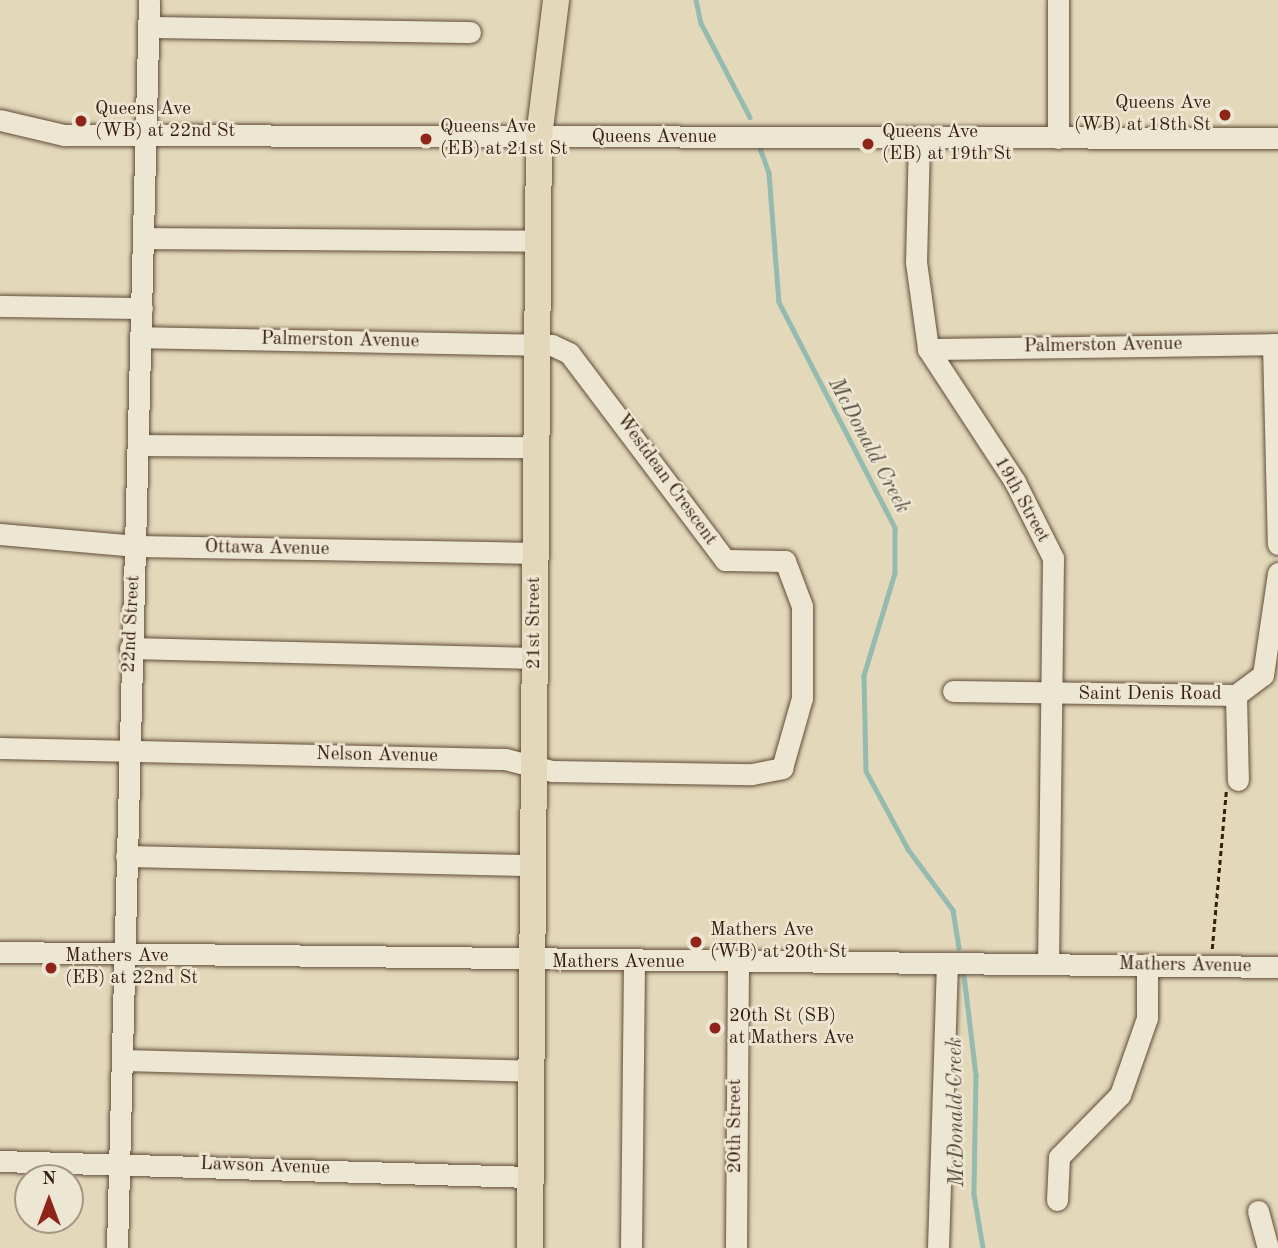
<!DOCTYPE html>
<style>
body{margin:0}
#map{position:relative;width:1278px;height:1248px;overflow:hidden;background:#e3d8ba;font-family:"Old Standard TT",serif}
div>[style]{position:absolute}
.stream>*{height:4.5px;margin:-2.25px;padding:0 2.25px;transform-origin:2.25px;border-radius:2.25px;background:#95baaf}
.path>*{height:2.5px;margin-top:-1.25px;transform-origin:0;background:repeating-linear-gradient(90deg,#361d0d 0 5px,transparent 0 8.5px)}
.roads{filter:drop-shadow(0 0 2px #614c38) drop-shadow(0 0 2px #614c38)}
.minor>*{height:21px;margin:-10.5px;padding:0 10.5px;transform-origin:10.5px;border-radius:10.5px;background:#ede6d2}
.major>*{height:26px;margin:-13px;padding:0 13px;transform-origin:13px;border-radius:13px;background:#e3d8ba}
.dots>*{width:19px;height:19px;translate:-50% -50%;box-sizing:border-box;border:4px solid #ede6d2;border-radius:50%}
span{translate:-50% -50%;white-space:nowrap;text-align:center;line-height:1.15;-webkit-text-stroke:5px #ede6d2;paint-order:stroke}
.poi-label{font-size:19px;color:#361d0d}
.right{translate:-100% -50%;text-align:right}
.left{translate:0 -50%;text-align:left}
.street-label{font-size:19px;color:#361d0d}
.water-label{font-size:21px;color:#524c3e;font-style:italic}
.north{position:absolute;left:14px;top:1164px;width:70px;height:70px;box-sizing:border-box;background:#ede6d2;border:2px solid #a49683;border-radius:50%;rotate:0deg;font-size:19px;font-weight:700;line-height:28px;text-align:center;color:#361d0d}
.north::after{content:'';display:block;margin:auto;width:24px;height:32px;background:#8f2418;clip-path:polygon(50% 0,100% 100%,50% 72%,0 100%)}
</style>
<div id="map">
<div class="stream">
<i style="left:696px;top:0;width:24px;rotate:78deg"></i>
<i style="left:701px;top:23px;width:106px;rotate:62.5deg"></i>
<i style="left:760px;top:148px;width:27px;rotate:70deg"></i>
<i style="left:769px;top:173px;width:129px;rotate:85.6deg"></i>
<i style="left:779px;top:302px;width:254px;rotate:62.8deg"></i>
<i style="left:895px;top:528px;width:45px;rotate:90deg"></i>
<i style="left:895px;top:573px;width:108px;rotate:106.8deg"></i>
<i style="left:864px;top:676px;width:95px;rotate:88.8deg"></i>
<i style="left:866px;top:771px;width:89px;rotate:61.7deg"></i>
<i style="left:908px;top:849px;width:76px;rotate:53.6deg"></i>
<i style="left:953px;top:910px;width:38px;rotate:81deg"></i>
<i style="left:964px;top:975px;width:101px;rotate:83.2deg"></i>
<i style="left:976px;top:1075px;width:119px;rotate:91deg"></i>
<i style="left:974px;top:1194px;width:55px;rotate:80.5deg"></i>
</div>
<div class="path">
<i style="left:1212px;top:949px;width:158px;rotate:-84.9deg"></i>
</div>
<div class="roads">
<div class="minor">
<i style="left:1058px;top:0;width:138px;rotate:90deg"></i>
<i style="left:149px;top:27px;width:321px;rotate:0.9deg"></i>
<i style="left:0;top:120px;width:66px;rotate:13.2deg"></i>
<i style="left:64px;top:135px;width:1214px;rotate:0.14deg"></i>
<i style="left:919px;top:140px;width:122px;rotate:91.4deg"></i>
<i style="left:916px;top:262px;width:88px;rotate:82.1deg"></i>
<i style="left:928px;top:349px;width:159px;rotate:56.8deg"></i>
<i style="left:1015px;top:482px;width:85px;rotate:63.4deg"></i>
<i style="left:1053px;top:558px;width:406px;rotate:90.7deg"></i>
<i style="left:144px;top:238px;width:394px;rotate:0.4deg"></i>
<i style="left:0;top:306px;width:142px;rotate:0.8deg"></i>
<i style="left:1273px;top:344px;width:200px;rotate:88.6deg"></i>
<i style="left:928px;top:349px;width:350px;rotate:-0.8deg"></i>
<i style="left:139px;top:445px;width:397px;rotate:0.3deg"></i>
<i style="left:0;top:534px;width:137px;rotate:5deg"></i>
<i style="left:136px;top:546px;width:399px;rotate:1deg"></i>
<i style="left:130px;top:648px;width:405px;rotate:1.4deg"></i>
<i style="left:953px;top:691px;width:283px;rotate:0.8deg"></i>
<i style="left:1236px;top:695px;width:34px;rotate:-37deg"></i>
<i style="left:1263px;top:675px;width:103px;rotate:-81.6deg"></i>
<i style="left:1236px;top:695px;width:85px;rotate:88.7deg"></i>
<i style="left:0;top:748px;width:505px;rotate:1.25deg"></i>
<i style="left:505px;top:759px;width:49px;rotate:14.3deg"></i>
<i style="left:552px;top:771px;width:200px;rotate:0.9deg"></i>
<i style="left:752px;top:774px;width:31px;rotate:-11deg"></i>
<i style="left:782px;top:768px;width:73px;rotate:-74.1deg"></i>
<i style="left:802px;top:698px;width:92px;rotate:-90deg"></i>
<i style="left:802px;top:606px;width:48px;rotate:-110.7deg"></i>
<i style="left:785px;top:561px;width:60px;rotate:-179deg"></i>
<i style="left:725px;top:560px;width:259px;rotate:-127deg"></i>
<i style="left:569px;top:353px;width:19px;rotate:-155deg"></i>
<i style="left:552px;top:345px;width:411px;rotate:-178.9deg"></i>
<i style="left:126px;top:856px;width:409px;rotate:1.3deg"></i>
<i style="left:0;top:952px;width:1278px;rotate:0.67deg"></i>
<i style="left:124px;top:1060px;width:407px;rotate:1.5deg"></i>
<i style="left:0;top:1161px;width:530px;rotate:1.73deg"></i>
<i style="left:1057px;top:1200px;width:43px;rotate:-87.3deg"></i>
<i style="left:1059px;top:1157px;width:87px;rotate:-45.5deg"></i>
<i style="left:1120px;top:1095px;width:82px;rotate:-70.7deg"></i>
<i style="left:1147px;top:1018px;width:53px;rotate:-90deg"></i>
<i style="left:1258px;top:1211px;width:38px;rotate:75deg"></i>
<i style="left:117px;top:1248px;width:1248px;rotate:-88.53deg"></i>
<i style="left:631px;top:1248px;width:285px;rotate:-89.4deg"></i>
<i style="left:736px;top:1248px;width:285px;rotate:-89.6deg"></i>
<i style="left:938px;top:1248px;width:285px;rotate:-88.2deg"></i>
</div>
<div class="major">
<i style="left:530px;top:1248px;width:1111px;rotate:-89.54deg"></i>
<i style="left:539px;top:137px;width:138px;rotate:-82.9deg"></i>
</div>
</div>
<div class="dots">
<i style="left:1225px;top:115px;background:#8f2418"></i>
<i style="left:81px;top:121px;background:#8f2418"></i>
<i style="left:426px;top:139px;background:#8f2418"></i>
<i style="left:868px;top:144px;background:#8f2418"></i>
<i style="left:696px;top:942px;background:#8f2418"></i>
<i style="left:51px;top:968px;background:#8f2418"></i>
<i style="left:715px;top:1028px;background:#8f2418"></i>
</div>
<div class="poi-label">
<span class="right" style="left:1211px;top:115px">Queens Ave<br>(WB) at 18th St</span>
<span class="left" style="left:95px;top:121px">Queens Ave<br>(WB) at 22nd St</span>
<span class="left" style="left:440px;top:139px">Queens Ave<br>(EB) at 21st St</span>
<span class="left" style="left:882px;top:144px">Queens Ave<br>(EB) at 19th St</span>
<span class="left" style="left:710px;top:942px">Mathers Ave<br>(WB) at 20th St</span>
<span class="left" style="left:65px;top:968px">Mathers Ave<br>(EB) at 22nd St</span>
<span class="left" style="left:729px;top:1028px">20th St (SB)<br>at Mathers Ave</span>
</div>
<div class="street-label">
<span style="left:654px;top:138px">Queens Avenue</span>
<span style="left:340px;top:341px;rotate:1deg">Palmerston Avenue</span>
<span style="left:1103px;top:346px;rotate:-1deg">Palmerston Avenue</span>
<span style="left:666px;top:480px;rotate:54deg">Westdean Crescent</span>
<span style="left:1021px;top:500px;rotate:61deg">19th Street</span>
<span style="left:267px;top:549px;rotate:1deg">Ottawa Avenue</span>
<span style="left:535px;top:623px;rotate:-90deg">21st Street</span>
<span style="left:132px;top:624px;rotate:-87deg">22nd Street</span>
<span style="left:1150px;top:695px">Saint Denis Road</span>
<span style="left:377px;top:756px;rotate:1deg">Nelson Avenue</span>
<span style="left:618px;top:963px">Mathers Avenue</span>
<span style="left:1185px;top:966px;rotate:1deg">Mathers Avenue</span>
<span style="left:736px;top:1126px;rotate:-90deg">20th Street</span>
<span style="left:265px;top:1167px;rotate:2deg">Lawson Avenue</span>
</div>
<div class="water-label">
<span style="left:868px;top:446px;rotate:62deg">McDonald Creek</span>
<span style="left:957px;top:1112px;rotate:-91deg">McDonald Creek</span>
</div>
<div class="north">N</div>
</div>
